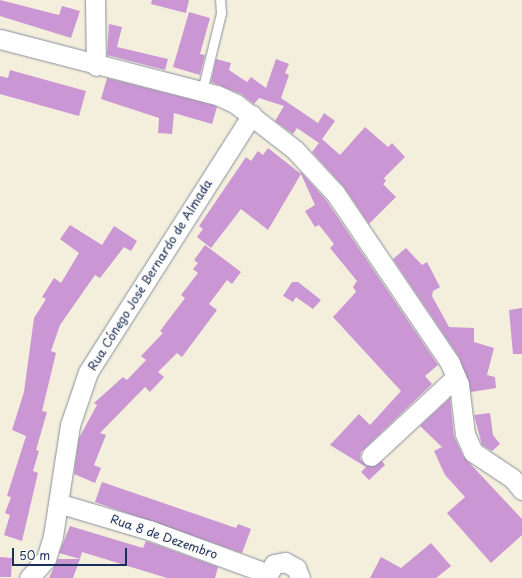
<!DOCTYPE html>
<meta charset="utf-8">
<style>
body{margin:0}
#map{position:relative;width:522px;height:578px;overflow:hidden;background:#f3efdc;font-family:"Playpen Sans",sans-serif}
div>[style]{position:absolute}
.building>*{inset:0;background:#cb96d4}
.roads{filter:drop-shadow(0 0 1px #878f9d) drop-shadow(0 0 1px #878f9d)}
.lane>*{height:9px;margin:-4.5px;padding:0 4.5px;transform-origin:4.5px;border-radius:4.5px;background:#fff}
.street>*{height:19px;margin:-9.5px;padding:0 9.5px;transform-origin:9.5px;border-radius:9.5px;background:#fff}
span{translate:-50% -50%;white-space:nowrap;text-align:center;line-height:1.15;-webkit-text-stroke:3px #fdfcf7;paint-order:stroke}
.street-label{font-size:12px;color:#1b2f5e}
.scale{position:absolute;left:12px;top:548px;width:115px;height:18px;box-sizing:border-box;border:2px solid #1b2f5e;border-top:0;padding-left:5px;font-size:12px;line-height:14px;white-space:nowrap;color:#1b2f5e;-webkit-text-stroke:3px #fdfcf7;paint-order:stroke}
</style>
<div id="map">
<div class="building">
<i style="clip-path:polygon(0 0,59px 15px,62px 6px,80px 11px,71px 38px,0 16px)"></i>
<i style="clip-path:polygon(152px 0,189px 0,186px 13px,151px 4px)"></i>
<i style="clip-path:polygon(189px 12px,210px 18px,200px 54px,205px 55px,200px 75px,173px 67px)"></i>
<i style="clip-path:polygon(109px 24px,122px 27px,117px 47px,168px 59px,165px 70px,107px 55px)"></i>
<i style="clip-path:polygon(216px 59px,231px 63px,229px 70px,247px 82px,251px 77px,266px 88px,276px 59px,289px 64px,285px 73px,289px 75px,281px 98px,318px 123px,324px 113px,335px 121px,322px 139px,340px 155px,365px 127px,388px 147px,392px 143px,405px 157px,384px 178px,386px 181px,383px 184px,396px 197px,369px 224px,344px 187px,312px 152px,319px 143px,297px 128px,293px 134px,275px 121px,284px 106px,259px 98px,254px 104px,241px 94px,211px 82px)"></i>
<i style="clip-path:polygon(10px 70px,86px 91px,79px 116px,0 94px,0 76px,8px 78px)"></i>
<i style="clip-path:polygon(107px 78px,213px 105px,217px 107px,212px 124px,174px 113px,172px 134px,158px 133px,159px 118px,101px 99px)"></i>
<i style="clip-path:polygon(268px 148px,301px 174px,300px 171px,326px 200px,438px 365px,425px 376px,432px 384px,361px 452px,360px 459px,367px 466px,382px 461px,385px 465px,369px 480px,361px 472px,366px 467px,330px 445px,359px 414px,370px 425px,401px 391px,333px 317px,356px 292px,353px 287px,357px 281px,330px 248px,334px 244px,319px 225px,315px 227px,305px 211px,315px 205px,301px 174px,268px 230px,241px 209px,211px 248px,197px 237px,203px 229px,199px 226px,246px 157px,251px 161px,258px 151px,263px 155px)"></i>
<i style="clip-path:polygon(70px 225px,102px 245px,114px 226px,137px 241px,131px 251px,124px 247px,100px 278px,95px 275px,60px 325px,51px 351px,56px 353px,42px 411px,47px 412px,36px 450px,39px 451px,33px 471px,38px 473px,22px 541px,4px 535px,10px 515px,5px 513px,11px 497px,7px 496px,26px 436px,12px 430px,24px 392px,34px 318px,46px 299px,42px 297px,54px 278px,61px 283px,79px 253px,60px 239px)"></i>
<i style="clip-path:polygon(205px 245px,241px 272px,232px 284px,227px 280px,209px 304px,217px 310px,182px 357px,177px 353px,158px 372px,164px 377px,150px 392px,145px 387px,100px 433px,106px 435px,94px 465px,101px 468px,95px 483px,74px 474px,79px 438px,97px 405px,94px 403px,123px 377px,127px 380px,146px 360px,141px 356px,163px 333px,160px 331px,185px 298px,181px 295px,198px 273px,193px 269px,198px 263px,194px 260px)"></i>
<i style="clip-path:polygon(406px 248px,422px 265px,427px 262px,440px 287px,433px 291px,432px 296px,449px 327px,474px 328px,474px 342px,494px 348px,487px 375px,495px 377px,496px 388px,471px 392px,459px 357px,393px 259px)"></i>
<i style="clip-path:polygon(292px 282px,298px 282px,321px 300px,313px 309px,296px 297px,293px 302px,283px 296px)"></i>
<i style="clip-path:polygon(522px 308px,522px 354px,513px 354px,509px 310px)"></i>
<i style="clip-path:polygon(450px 398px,454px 436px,463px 456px,522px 519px,522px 535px,491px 563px,447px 513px,465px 497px,445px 475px,434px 451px,442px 447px,420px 426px)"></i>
<i style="clip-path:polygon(490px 413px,493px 435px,500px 444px,492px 451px,482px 445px,474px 415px)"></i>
<i style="clip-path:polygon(102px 482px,236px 528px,238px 524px,251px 529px,242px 553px,95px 502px)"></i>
<i style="clip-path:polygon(70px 526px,143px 548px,146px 541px,218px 567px,215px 578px,167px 578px,82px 552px,80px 559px,59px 553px)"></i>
<i style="clip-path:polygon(431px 543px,451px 566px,436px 578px,370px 578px,381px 557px,401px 568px)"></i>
<i style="clip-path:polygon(0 557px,12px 558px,11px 577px,0 577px)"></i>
<i style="clip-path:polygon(58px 559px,80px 559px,73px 578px,49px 578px)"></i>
</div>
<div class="roads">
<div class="lane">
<i style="left:202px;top:91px;width:80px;rotate:-76.3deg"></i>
<i style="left:221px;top:13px;width:13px;rotate:-94deg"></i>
</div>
<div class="street">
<i style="left:95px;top:0;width:66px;rotate:89.1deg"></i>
<i style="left:0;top:39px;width:224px;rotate:14.5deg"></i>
<i style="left:217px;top:95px;width:21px;rotate:25deg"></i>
<i style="left:236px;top:104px;width:75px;rotate:37.9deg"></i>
<i style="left:295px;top:150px;width:59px;rotate:47.1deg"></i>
<i style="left:335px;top:193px;width:205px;rotate:55.9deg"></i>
<i style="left:450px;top:363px;width:23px;rotate:67deg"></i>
<i style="left:459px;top:384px;width:50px;rotate:83.2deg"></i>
<i style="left:465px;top:434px;width:20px;rotate:66deg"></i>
<i style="left:473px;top:452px;width:47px;rotate:33.7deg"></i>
<i style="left:512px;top:478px;width:16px;rotate:50deg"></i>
<i style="left:371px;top:456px;width:116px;rotate:-42.9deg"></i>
<i style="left:61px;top:504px;width:92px;rotate:16.5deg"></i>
<i style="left:149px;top:530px;width:125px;rotate:20.2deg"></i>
<i style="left:29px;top:578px;width:25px;rotate:-48deg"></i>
<i style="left:46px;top:559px;width:24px;rotate:-73deg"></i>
<i style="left:53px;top:536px;width:112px;rotate:-81.3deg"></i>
<i style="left:70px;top:425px;width:56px;rotate:-71.2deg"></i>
<i style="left:88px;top:372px;width:305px;rotate:-57.5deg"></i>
<i style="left:266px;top:578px;width:16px;rotate:-60deg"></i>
<i style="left:274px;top:564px;width:11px;rotate:-10deg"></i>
<i style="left:285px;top:562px;width:13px;rotate:29deg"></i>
<i style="left:296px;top:568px;width:11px;rotate:68deg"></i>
</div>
</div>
<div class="street-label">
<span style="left:150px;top:275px;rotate:-58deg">Rua Cónego José Bernardo de Almada</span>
<span style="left:164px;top:537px;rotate:19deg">Rua 8 de Dezembro</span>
</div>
<div class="scale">50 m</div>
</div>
